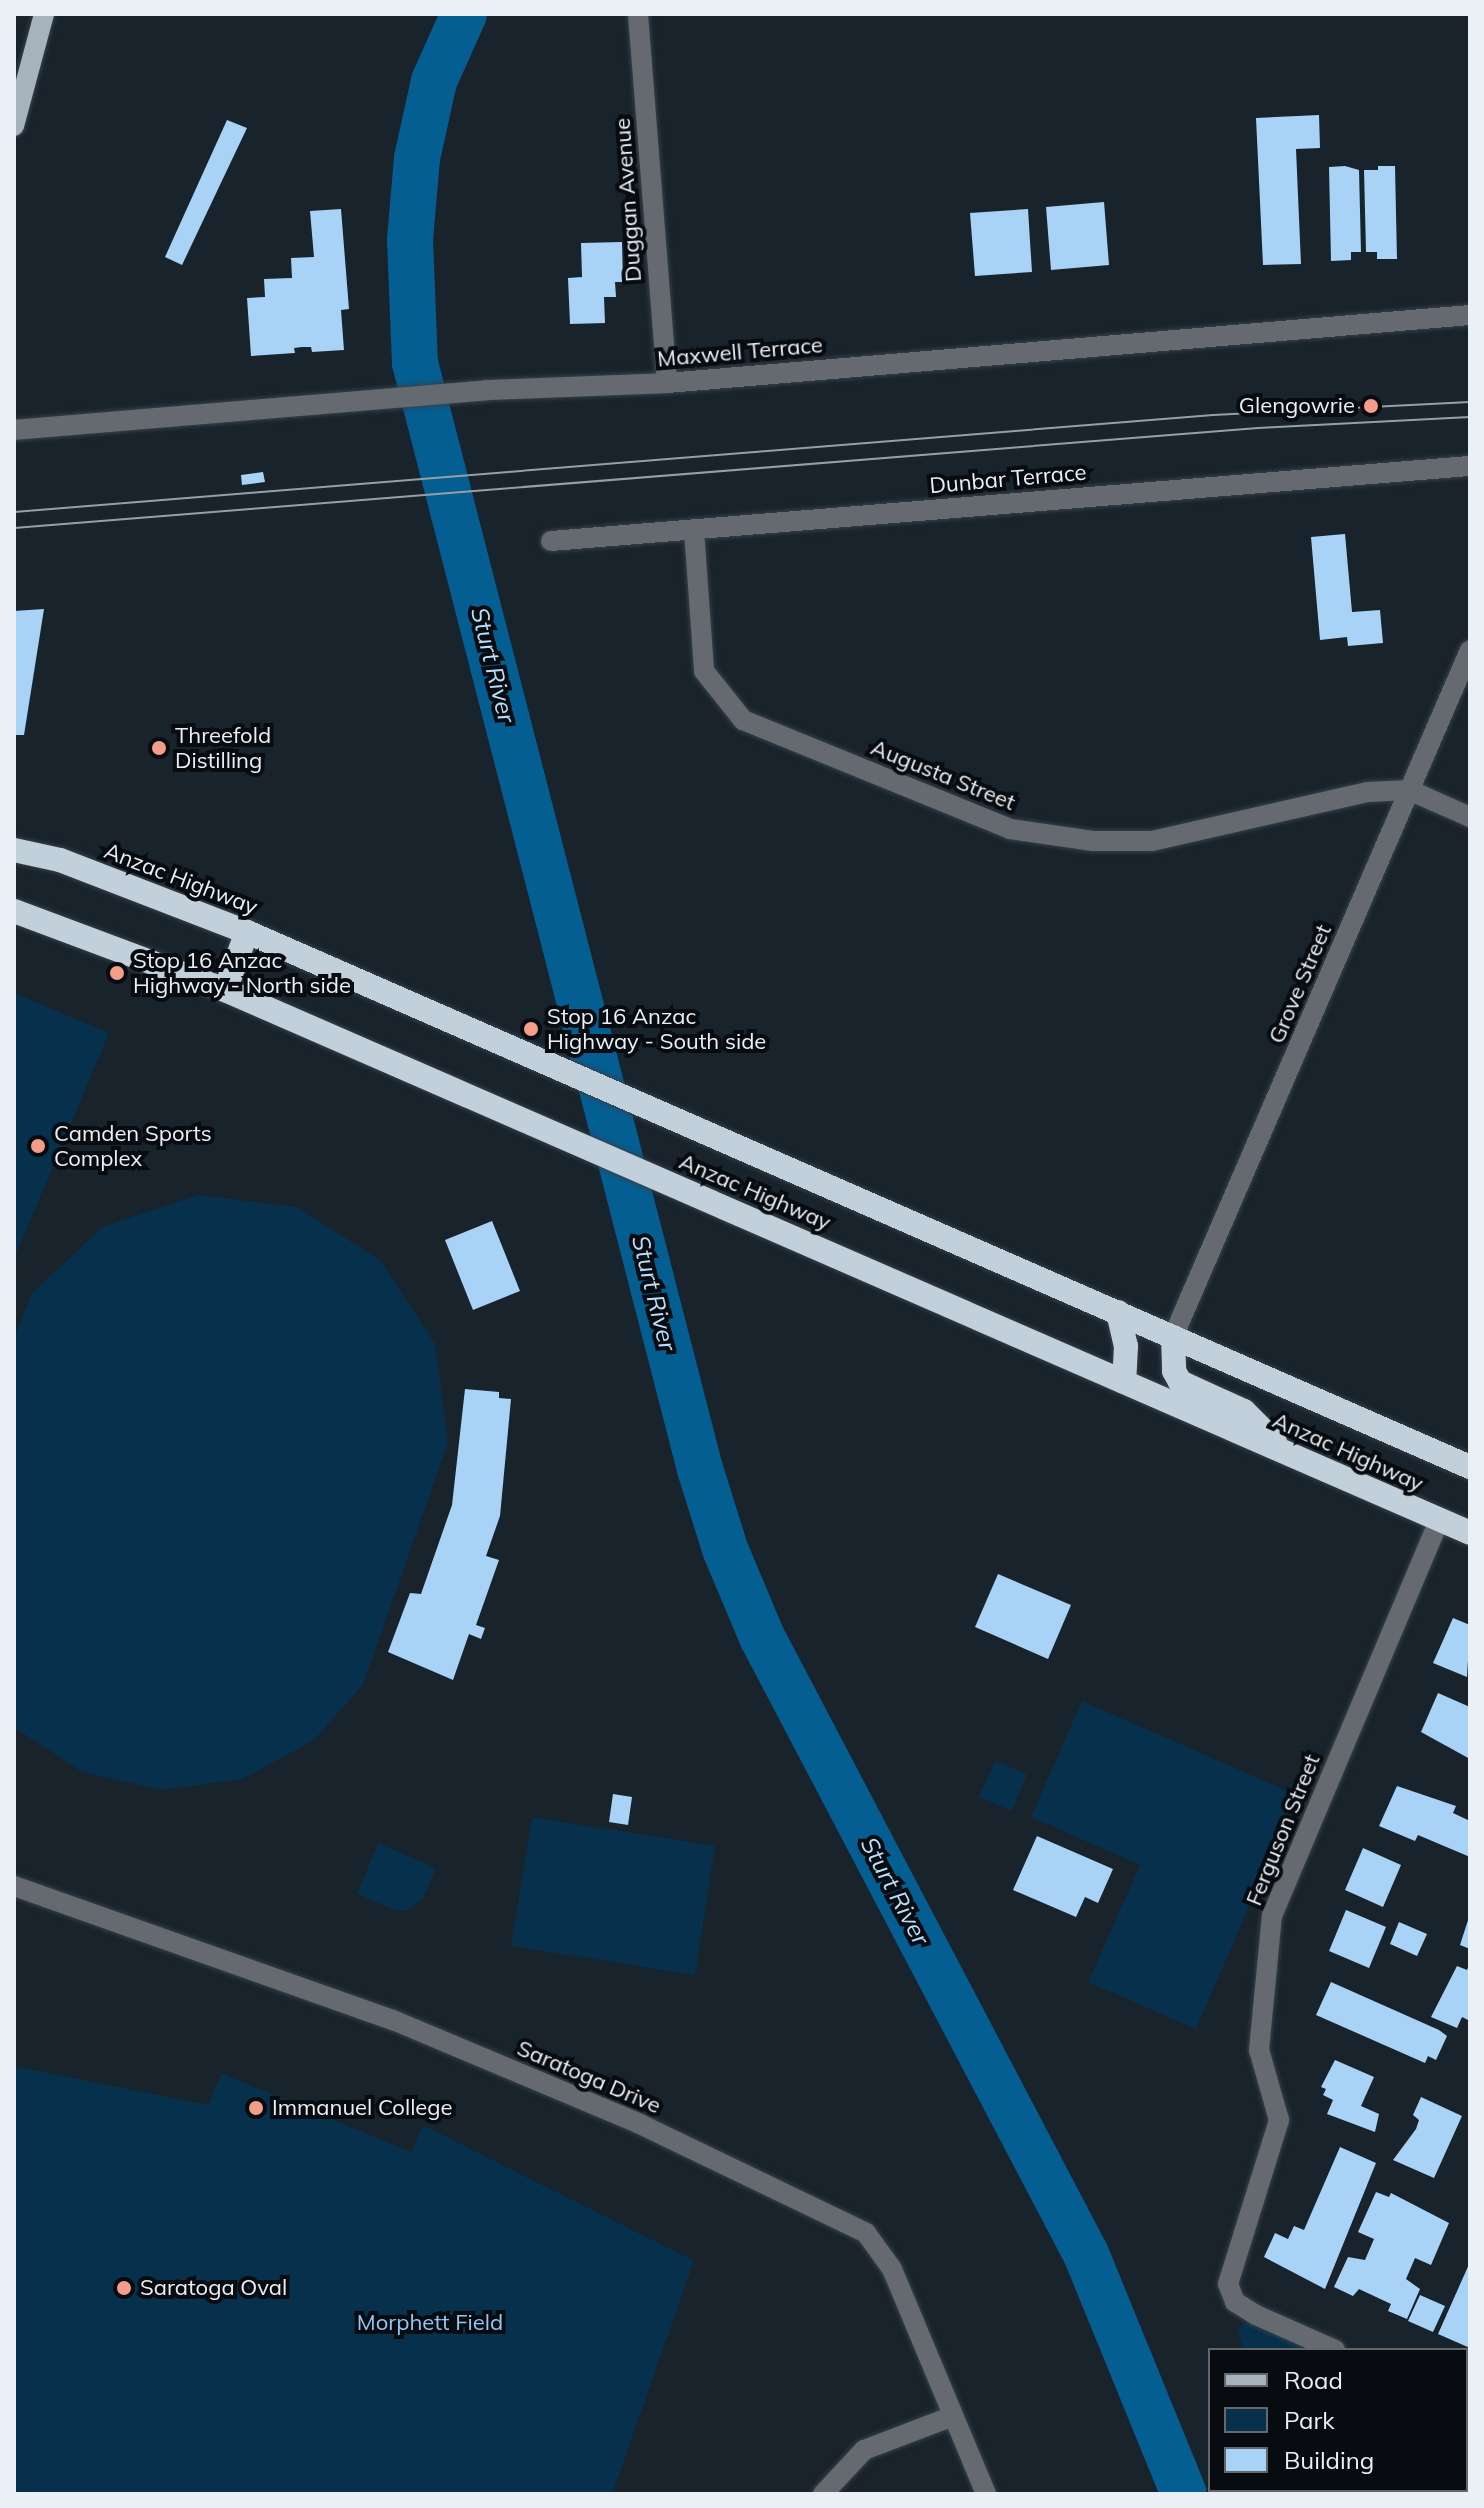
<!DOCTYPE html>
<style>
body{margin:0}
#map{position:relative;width:1484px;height:2508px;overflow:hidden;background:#19232c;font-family:Mulish,sans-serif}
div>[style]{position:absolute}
.green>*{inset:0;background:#06304b}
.river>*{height:46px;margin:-23px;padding:0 23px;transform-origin:23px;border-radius:23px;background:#045e92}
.building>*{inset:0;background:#a8d3f7}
.roads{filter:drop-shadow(0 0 2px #364048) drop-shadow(0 0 2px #364048)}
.minor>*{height:20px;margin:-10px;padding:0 10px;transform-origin:10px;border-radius:10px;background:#646a6f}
.major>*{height:20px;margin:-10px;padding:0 10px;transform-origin:10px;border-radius:10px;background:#a7b3bc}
.highway>*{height:24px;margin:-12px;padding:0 12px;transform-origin:12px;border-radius:12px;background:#c2d0db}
.tram>*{height:2px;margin:-1px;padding:0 1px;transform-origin:1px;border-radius:1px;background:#979fa6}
.dots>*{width:22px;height:22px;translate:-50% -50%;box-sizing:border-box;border:4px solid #080c10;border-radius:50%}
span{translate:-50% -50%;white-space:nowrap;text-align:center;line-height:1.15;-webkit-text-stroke:8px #080c10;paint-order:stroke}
.street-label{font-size:22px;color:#e9f0f6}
.poi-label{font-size:22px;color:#e9f0f6}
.right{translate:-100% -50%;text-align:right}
.left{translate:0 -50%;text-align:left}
.park-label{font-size:22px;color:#91c8f5}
.water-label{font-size:24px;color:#badffd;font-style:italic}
.frame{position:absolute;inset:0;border:16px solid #e9f0f6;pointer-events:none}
.legend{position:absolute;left:1208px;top:2348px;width:260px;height:144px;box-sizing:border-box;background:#080c10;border:2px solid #62676c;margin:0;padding:10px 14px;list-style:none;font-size:24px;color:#e9f0f6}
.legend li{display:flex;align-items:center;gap:16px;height:40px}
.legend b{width:40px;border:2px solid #62676c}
</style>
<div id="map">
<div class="green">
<i style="clip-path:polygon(14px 993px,109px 1033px,14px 1259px)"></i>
<i style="clip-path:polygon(199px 1195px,297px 1207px,381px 1261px,435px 1344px,448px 1443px,363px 1685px,314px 1740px,243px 1779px,162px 1790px,82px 1772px,14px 1727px,14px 1338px,32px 1293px,104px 1226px)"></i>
<i style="clip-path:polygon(1082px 1701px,1297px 1795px,1196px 2029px,1088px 1982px,1140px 1865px,1031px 1817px)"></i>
<i style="clip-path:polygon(995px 1761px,1027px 1774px,1012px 1811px,979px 1797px)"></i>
<i style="clip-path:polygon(532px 1817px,715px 1846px,695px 1975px,511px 1946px)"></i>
<i style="clip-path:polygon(378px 1843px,436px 1868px,423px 1899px,408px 1910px,397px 1911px,357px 1894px)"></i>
<i style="clip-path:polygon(14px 2066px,208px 2105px,221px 2073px,411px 2152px,423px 2125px,694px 2261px,612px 2494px,14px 2494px)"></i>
<i style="clip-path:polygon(1256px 2315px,1335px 2350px,1244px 2350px,1237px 2330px)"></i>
<i style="clip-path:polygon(1466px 2408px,1470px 2494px,1290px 2494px,1289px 2490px,1466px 2490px)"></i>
</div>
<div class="river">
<i style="left:464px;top:14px;width:73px;rotate:114.1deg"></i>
<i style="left:434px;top:81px;width:79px;rotate:102.4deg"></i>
<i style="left:417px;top:158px;width:82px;rotate:94.9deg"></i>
<i style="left:410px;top:240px;width:123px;rotate:87.7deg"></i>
<i style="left:415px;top:363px;width:1142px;rotate:75.55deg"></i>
<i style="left:700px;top:1469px;width:84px;rotate:72.6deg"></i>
<i style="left:725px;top:1549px;width:95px;rotate:67.2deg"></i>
<i style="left:762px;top:1637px;width:697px;rotate:62.3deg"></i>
<i style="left:1086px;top:2254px;width:259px;rotate:67.8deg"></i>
</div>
<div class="building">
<i style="clip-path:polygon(1319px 115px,1320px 148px,1296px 149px,1301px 264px,1263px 265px,1256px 118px)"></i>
<i style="clip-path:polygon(227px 120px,247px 128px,182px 265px,165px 257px)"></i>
<i style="clip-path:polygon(1345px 166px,1359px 170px,1361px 252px,1351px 252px,1351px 260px,1331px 261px,1329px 167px)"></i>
<i style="clip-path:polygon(1378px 166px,1395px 166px,1397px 259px,1377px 259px,1377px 252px,1366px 252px,1364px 170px,1378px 170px)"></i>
<i style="clip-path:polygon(1104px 202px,1109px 265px,1051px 270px,1046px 207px)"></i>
<i style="clip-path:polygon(341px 209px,349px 309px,341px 310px,344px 350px,312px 352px,311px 347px,302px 347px,294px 348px,295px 353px,251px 356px,247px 298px,265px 297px,264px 279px,292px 278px,291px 258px,314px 257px,310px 211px)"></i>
<i style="clip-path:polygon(1028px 209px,1032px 272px,975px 276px,970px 213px)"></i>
<i style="clip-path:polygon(622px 242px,623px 282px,615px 282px,616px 297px,604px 297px,605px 323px,570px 324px,568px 278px,582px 277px,581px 243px)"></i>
<i style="clip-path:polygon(263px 472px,265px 482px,242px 485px,241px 475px)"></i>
<i style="clip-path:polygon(1345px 534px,1352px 612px,1380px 610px,1383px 643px,1348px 646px,1347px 637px,1320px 640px,1311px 537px)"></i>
<i style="clip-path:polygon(44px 609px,24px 735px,14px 735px,14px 611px)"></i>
<i style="clip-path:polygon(492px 1221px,520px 1291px,473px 1310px,445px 1240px)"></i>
<i style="clip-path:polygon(465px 1389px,499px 1392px,499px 1398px,511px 1399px,500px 1516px,486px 1556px,499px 1560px,476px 1625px,485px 1628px,481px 1639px,469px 1634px,453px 1680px,388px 1652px,410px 1593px,421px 1594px,452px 1505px)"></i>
<i style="clip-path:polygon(998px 1574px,1071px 1605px,1048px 1659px,975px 1627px)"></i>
<i style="clip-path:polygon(1453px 1618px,1470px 1625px,1467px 1677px,1433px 1663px)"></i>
<i style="clip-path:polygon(1438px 1693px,1470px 1707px,1470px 1759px,1421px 1732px)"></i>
<i style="clip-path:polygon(1397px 1786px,1456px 1806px,1453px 1813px,1470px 1821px,1470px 1857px,1418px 1835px,1415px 1841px,1379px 1826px)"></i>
<i style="clip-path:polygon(613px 1794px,632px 1797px,628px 1825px,609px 1822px)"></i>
<i style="clip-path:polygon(1037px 1836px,1113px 1869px,1098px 1903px,1085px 1897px,1076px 1917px,1013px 1890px)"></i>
<i style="clip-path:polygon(1363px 1848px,1401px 1865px,1383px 1907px,1345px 1890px)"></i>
<i style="clip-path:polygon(1346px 1910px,1386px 1927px,1369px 1968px,1329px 1951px)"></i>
<i style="clip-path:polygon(1470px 1914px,1470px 1949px,1460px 1945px)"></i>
<i style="clip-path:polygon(1399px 1922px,1427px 1934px,1417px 1956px,1390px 1944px)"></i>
<i style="clip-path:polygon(1470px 1963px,1470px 2021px,1462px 2017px,1457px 2028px,1431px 2017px,1457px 1966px,1467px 1970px)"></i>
<i style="clip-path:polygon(1331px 1982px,1439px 2030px,1447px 2036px,1436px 2060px,1428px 2056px,1425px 2063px,1316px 2015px)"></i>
<i style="clip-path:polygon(1335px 2060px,1374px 2077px,1361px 2106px,1379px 2114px,1375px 2132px,1327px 2114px,1333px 2100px,1323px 2095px,1326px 2089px,1321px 2087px)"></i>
<i style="clip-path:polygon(1421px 2097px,1462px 2116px,1434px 2178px,1393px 2160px,1416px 2129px,1419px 2120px,1413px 2115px)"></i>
<i style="clip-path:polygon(1340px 2147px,1376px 2163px,1325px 2289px,1264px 2257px,1275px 2233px,1288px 2239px,1294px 2226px,1304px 2230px)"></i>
<i style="clip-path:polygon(1376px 2192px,1389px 2197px,1391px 2193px,1449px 2223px,1431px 2265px,1415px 2258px,1406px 2279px,1420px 2289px,1407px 2319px,1388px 2311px,1391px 2304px,1359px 2289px,1353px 2296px,1334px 2287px,1348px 2257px,1365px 2260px,1374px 2239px,1358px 2232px)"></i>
<i style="clip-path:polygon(1470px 2262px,1470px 2348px,1438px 2334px)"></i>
<i style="clip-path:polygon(1420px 2295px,1445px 2306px,1433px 2332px,1408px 2321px)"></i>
</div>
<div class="roads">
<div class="minor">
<i style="left:638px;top:14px;width:370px;rotate:85.5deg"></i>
<i style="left:14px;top:430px;width:474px;rotate:-4.8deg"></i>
<i style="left:486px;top:390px;width:181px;rotate:-2.2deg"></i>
<i style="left:667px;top:383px;width:806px;rotate:-4.84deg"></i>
<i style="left:694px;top:530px;width:141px;rotate:85.9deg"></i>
<i style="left:704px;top:671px;width:63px;rotate:51.5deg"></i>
<i style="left:743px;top:720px;width:288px;rotate:22.2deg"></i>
<i style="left:1010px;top:829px;width:84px;rotate:8.2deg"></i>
<i style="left:1093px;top:841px;width:59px"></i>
<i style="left:1152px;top:841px;width:221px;rotate:-12.8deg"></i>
<i style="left:1368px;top:792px;width:41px;rotate:-2.8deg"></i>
<i style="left:1409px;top:790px;width:67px;rotate:23.9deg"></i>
<i style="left:551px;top:541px;width:922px;rotate:-4.67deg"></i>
<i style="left:1173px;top:1337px;width:748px;rotate:-66.62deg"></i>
<i style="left:14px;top:1886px;width:402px;rotate:19.5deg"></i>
<i style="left:393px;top:2020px;width:268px;rotate:22.8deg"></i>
<i style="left:640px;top:2124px;width:251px;rotate:25.7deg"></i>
<i style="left:866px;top:2233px;width:44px;rotate:54.2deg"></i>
<i style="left:892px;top:2269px;width:244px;rotate:67.3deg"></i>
<i style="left:1335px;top:2350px;width:86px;rotate:-156.1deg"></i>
<i style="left:1256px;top:2315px;width:25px;rotate:-148deg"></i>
<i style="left:1235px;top:2302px;width:19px;rotate:-111deg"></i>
<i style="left:1228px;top:2284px;width:172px;rotate:-72.7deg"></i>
<i style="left:1279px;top:2120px;width:73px;rotate:-105.9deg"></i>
<i style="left:1259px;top:2050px;width:135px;rotate:-84.5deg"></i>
<i style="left:1272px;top:1916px;width:430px;rotate:-67.1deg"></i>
<i style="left:1466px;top:2408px;width:4px;rotate:27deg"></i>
<i style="left:823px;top:2494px;width:60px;rotate:-47deg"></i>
<i style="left:864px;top:2450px;width:95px;rotate:-20.9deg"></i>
</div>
<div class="major">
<i style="left:14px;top:126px;width:116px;rotate:-75deg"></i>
</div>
<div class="highway">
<i style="left:14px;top:850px;width:47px;rotate:12.3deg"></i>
<i style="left:60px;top:860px;width:200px;rotate:21.1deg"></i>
<i style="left:247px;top:932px;width:1335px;rotate:23.63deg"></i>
<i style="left:14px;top:911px;width:225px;rotate:20.5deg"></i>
<i style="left:225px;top:990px;width:1358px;rotate:23.56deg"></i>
<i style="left:225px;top:990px;width:62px;rotate:-69.2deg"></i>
<i style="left:1118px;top:1312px;width:35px;rotate:77deg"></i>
<i style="left:1126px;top:1346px;width:36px;rotate:93deg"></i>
<i style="left:1173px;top:1337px;width:34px;rotate:88deg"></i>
<i style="left:1174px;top:1371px;width:13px;rotate:61deg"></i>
<i style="left:1180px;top:1382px;width:70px;rotate:24.4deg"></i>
<i style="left:1244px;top:1411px;width:44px;rotate:45deg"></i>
</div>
</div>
<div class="tram">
<i style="left:14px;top:512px;width:1203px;rotate:-4.63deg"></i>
<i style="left:1213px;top:415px;width:257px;rotate:-2.9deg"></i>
<i style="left:14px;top:528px;width:1248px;rotate:-4.6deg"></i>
<i style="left:1258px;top:428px;width:212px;rotate:-3deg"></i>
</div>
<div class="dots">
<i style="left:1371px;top:406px;background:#f49e8a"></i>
<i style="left:159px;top:748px;background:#f49e8a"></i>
<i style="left:117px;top:973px;background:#f49e8a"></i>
<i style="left:531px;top:1029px;background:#f49e8a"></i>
<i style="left:38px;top:1146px;background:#f49e8a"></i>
<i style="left:256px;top:2108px;background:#f49e8a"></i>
<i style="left:124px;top:2288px;background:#f49e8a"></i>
</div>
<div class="street-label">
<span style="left:628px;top:200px;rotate:-94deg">Duggan Avenue</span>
<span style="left:740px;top:352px;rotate:-5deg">Maxwell Terrace</span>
<span style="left:1008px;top:479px;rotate:-5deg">Dunbar Terrace</span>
<span style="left:943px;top:775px;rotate:22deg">Augusta Street</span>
<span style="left:181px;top:879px;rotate:21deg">Anzac Highway</span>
<span style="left:1300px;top:984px;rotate:-67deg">Grove Street</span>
<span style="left:755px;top:1192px;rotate:23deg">Anzac Highway</span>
<span style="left:1348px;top:1452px;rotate:24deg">Anzac Highway</span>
<span style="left:1283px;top:1830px;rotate:-68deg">Ferguson Street</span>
<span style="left:589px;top:2077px;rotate:23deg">Saratoga Drive</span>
</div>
<div class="poi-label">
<span class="right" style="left:1355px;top:406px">Glengowrie</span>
<span class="left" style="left:175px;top:748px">Threefold<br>Distilling</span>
<span class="left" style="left:133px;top:973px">Stop 16 Anzac<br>Highway - North side</span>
<span class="left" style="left:547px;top:1029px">Stop 16 Anzac<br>Highway - South side</span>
<span class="left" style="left:54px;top:1146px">Camden Sports<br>Complex</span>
<span class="left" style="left:272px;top:2108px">Immanuel College</span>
<span class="left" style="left:140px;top:2288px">Saratoga Oval</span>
</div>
<div class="park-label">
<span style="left:430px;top:2323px">Morphett Field</span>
</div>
<div class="water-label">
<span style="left:493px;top:665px;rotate:76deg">Sturt River</span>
<span style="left:654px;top:1293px;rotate:76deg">Sturt River</span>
<span style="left:895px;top:1891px;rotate:62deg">Sturt River</span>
</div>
<div class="frame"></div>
<ul class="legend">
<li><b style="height:10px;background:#a7b3bc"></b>Road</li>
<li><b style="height:22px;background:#06304b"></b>Park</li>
<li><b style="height:22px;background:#a8d3f7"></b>Building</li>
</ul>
</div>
